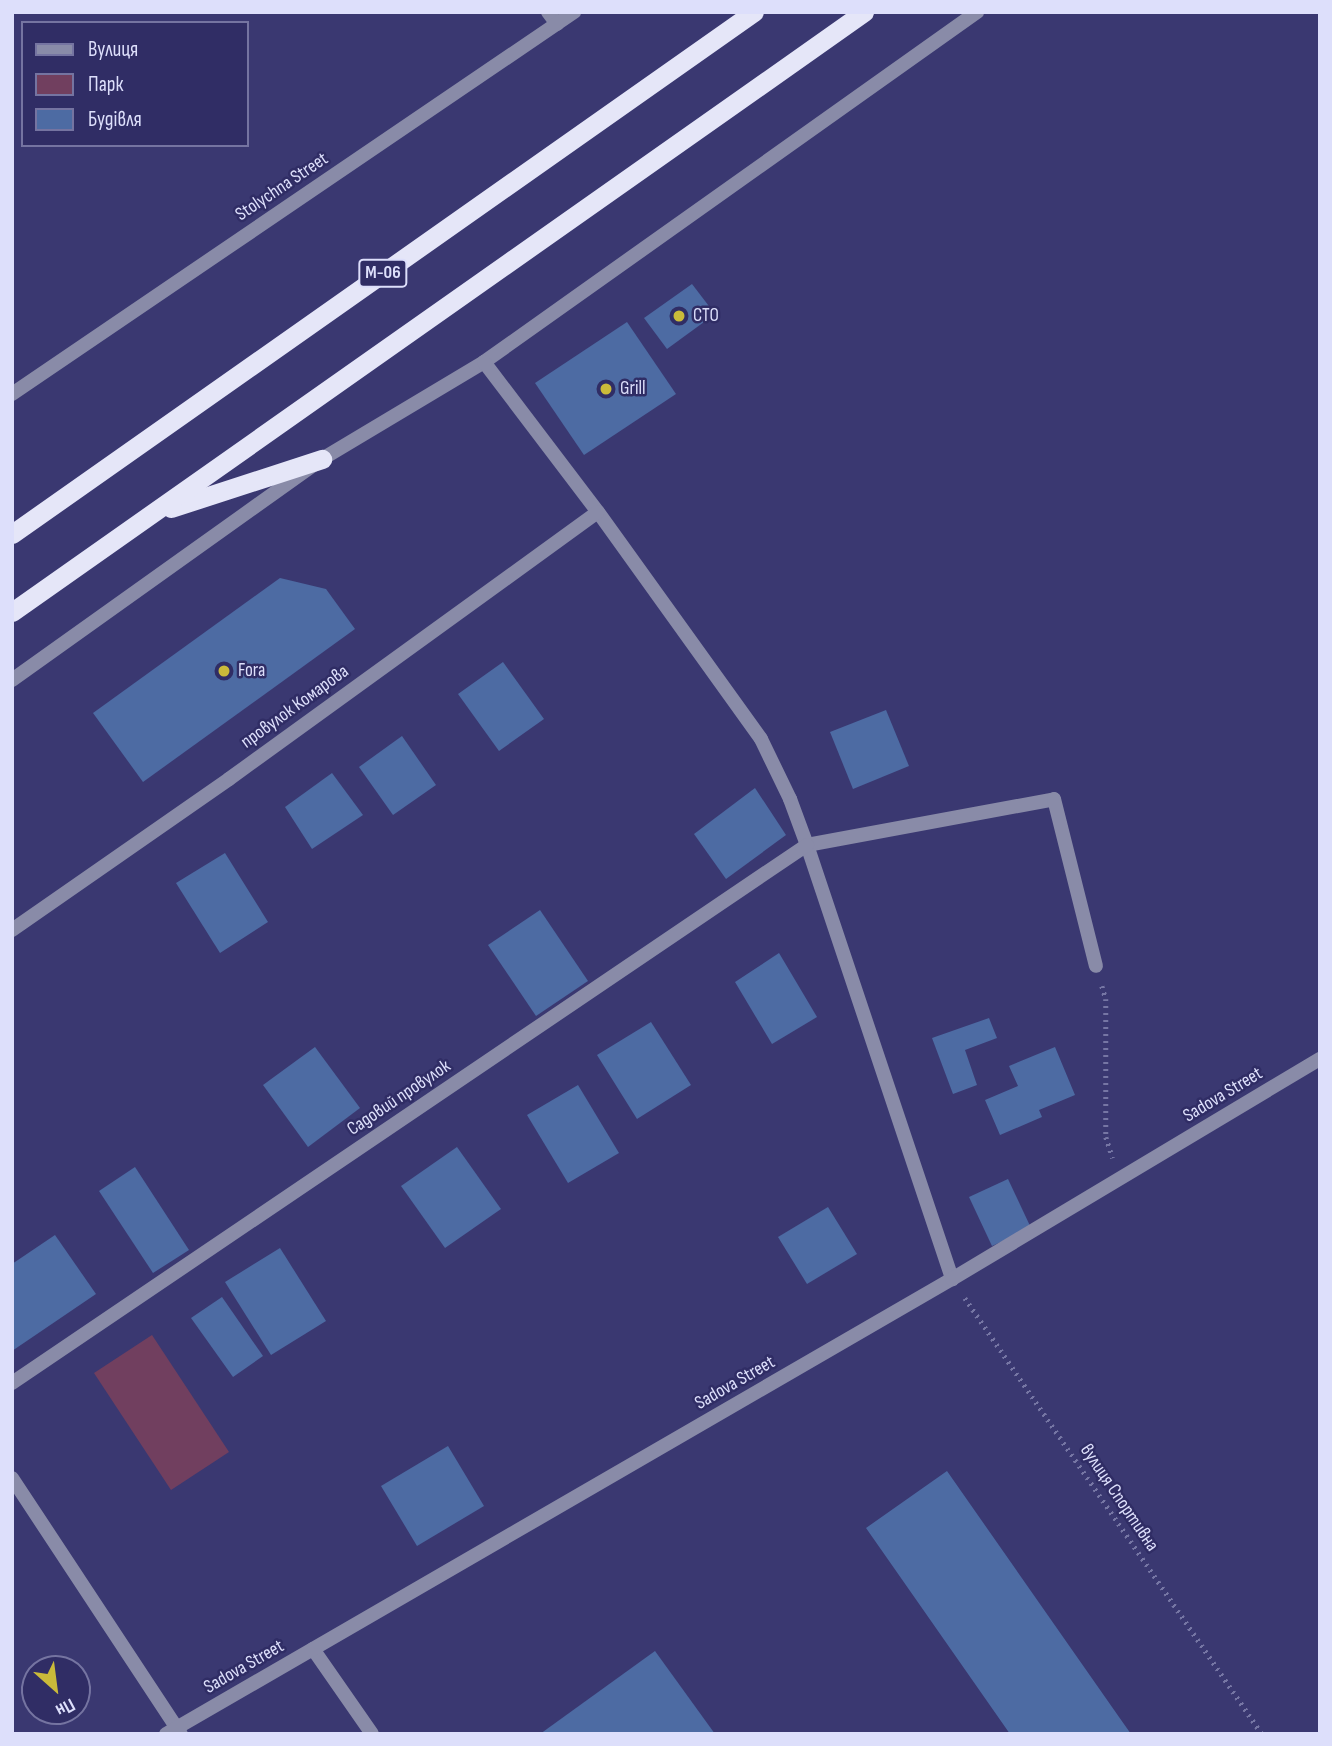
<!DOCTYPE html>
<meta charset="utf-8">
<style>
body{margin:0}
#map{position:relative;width:1332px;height:1746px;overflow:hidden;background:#3a3871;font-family:"Sofia Sans Condensed",sans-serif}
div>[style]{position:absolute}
.green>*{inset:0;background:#713f5f}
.building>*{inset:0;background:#4d6ba3}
.path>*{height:4.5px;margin-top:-2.25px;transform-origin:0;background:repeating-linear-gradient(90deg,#7676a4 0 2px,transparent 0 7px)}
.service>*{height:14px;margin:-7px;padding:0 7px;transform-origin:7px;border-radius:7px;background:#898ba8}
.minor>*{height:14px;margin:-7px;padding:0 7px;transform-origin:7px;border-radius:7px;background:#898ba8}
.trunk>*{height:19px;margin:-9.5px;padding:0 9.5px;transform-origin:9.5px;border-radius:9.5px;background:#e5e6f8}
.dots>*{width:19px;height:19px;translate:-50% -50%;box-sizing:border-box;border:4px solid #302d65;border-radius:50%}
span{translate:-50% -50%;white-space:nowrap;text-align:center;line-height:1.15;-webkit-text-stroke:5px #302d65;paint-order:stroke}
.shield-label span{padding:2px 5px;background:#302d65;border:2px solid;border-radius:5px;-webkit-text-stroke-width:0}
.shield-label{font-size:18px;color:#dddffb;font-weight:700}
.street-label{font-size:19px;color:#dddffb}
.poi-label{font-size:19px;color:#dddffb}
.left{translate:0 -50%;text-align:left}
.frame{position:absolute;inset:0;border:14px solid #dddffb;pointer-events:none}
.legend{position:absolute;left:21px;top:21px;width:228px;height:126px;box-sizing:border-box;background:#302d65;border:2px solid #7574a1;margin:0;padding:9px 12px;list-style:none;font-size:21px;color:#dddffb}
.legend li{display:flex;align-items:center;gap:14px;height:35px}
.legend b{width:35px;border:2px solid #7574a1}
.north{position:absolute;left:21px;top:1655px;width:70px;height:70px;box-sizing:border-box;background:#302d65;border:2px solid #7574a1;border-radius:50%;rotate:152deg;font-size:19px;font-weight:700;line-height:28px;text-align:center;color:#dddffb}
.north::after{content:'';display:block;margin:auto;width:24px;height:32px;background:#caba3a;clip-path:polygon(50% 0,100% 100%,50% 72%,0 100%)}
</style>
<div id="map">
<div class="green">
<i style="clip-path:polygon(152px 1335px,229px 1452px,171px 1490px,94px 1373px)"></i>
</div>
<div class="building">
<i style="clip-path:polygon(692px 284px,715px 314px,667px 349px,644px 318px)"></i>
<i style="clip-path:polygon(627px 322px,676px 394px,584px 455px,535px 383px)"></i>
<i style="clip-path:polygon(280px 578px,326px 589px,355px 629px,143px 782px,93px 713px)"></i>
<i style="clip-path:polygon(503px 662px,544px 719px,499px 751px,458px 694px)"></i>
<i style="clip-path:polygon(886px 710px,909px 766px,853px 789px,830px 732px)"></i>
<i style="clip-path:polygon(402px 736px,436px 785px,393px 815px,359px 767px)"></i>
<i style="clip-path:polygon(332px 773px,363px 815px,312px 849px,285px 807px)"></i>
<i style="clip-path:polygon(755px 788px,786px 835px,726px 879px,694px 834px)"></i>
<i style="clip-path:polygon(225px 853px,268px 922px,220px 953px,176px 883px)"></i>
<i style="clip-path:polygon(540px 910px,588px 981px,536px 1016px,488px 945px)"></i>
<i style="clip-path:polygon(779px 953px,817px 1017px,772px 1044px,735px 982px)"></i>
<i style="clip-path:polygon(989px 1018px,997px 1038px,965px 1050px,977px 1085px,953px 1094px,932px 1038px)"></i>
<i style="clip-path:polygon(651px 1022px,691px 1085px,637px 1119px,597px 1055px)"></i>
<i style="clip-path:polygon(315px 1047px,360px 1108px,308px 1147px,263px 1085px)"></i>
<i style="clip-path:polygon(1055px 1047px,1075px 1095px,1039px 1110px,1042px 1117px,1000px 1135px,985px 1100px,1018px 1086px,1009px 1066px)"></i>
<i style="clip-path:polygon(578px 1085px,619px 1153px,568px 1183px,527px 1115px)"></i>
<i style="clip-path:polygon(457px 1147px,501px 1209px,445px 1248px,401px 1186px)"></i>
<i style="clip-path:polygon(135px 1167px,189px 1250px,153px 1273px,99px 1191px)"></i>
<i style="clip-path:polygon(1008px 1179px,1031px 1228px,992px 1246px,969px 1197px)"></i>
<i style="clip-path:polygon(828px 1207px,857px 1254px,807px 1284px,778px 1237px)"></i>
<i style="clip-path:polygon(55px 1235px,96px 1294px,12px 1351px,12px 1264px)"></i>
<i style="clip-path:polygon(280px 1248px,326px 1321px,271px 1355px,225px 1282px)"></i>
<i style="clip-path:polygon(222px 1297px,263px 1356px,233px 1377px,191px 1318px)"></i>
<i style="clip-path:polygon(448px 1446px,484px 1506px,417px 1546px,381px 1486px)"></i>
<i style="clip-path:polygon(947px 1471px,1119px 1717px,1131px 1734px,1010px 1734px,866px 1528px)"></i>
<i style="clip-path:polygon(655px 1651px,715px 1734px,540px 1734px)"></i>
</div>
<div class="path">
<i style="left:1102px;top:986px;width:14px;rotate:73deg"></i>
<i style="left:1106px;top:999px;width:138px;rotate:90deg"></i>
<i style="left:1106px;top:1137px;width:22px;rotate:72deg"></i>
<i style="left:965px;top:1298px;width:528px;rotate:55.74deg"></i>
</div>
<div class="service">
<i style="left:807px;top:845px;width:251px;rotate:-10.5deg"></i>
<i style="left:1054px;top:799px;width:172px;rotate:75.9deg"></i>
</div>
<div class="minor">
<i style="left:548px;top:12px;width:15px;rotate:53deg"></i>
<i style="left:484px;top:362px;width:605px;rotate:-35.37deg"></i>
<i style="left:12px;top:394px;width:680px;rotate:-34.2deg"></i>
<i style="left:12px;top:680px;width:381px;rotate:-35.5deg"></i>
<i style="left:322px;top:459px;width:189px;rotate:-30.9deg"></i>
<i style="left:484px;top:362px;width:188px;rotate:52.8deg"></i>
<i style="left:598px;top:512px;width:279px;rotate:54.3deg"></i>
<i style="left:761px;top:739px;width:67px;rotate:64.2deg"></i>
<i style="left:790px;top:799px;width:49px;rotate:69.7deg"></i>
<i style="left:807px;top:845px;width:458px;rotate:71.5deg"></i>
<i style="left:12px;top:930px;width:264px;rotate:-34.8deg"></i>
<i style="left:229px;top:779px;width:455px;rotate:-35.9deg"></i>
<i style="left:12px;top:1383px;width:960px;rotate:-34.09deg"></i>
<i style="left:12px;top:1478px;width:307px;rotate:56.6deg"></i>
<i style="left:313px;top:1649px;width:103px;rotate:55.2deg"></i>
<i style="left:166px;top:1734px;width:908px;rotate:-30.07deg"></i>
<i style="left:952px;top:1279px;width:429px;rotate:-30.9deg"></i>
</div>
<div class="trunk">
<i style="left:171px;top:508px;width:159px;rotate:-18deg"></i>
<i style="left:12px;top:534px;width:907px;rotate:-35.13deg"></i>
<i style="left:12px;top:612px;width:1042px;rotate:-35.15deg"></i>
</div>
<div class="dots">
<i style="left:679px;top:316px;background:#caba3a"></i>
<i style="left:606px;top:389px;background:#caba3a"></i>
<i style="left:224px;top:671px;background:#caba3a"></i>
</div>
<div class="shield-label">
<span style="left:383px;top:273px">М-06</span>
</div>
<div class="street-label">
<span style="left:282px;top:187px;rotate:-34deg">Stolychna Street</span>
<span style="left:295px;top:707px;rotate:-36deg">провулок Комарова</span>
<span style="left:1223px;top:1095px;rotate:-31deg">Sadova Street</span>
<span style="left:399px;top:1098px;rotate:-34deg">Садовий провулок</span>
<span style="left:735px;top:1383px;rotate:-30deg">Sadova Street</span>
<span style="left:1119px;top:1498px;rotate:56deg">вулиця Спортивна</span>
<span style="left:244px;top:1667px;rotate:-30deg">Sadova Street</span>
</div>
<div class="poi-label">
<span class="left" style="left:693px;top:316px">СТО</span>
<span class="left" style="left:620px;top:389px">Grill</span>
<span class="left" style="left:238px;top:671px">Fora</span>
</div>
<div class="frame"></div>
<ul class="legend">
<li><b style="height:9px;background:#898ba8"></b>Вулиця</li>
<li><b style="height:19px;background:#713f5f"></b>Парк</li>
<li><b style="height:19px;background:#4d6ba3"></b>Будівля</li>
</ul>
<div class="north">Пн</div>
</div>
